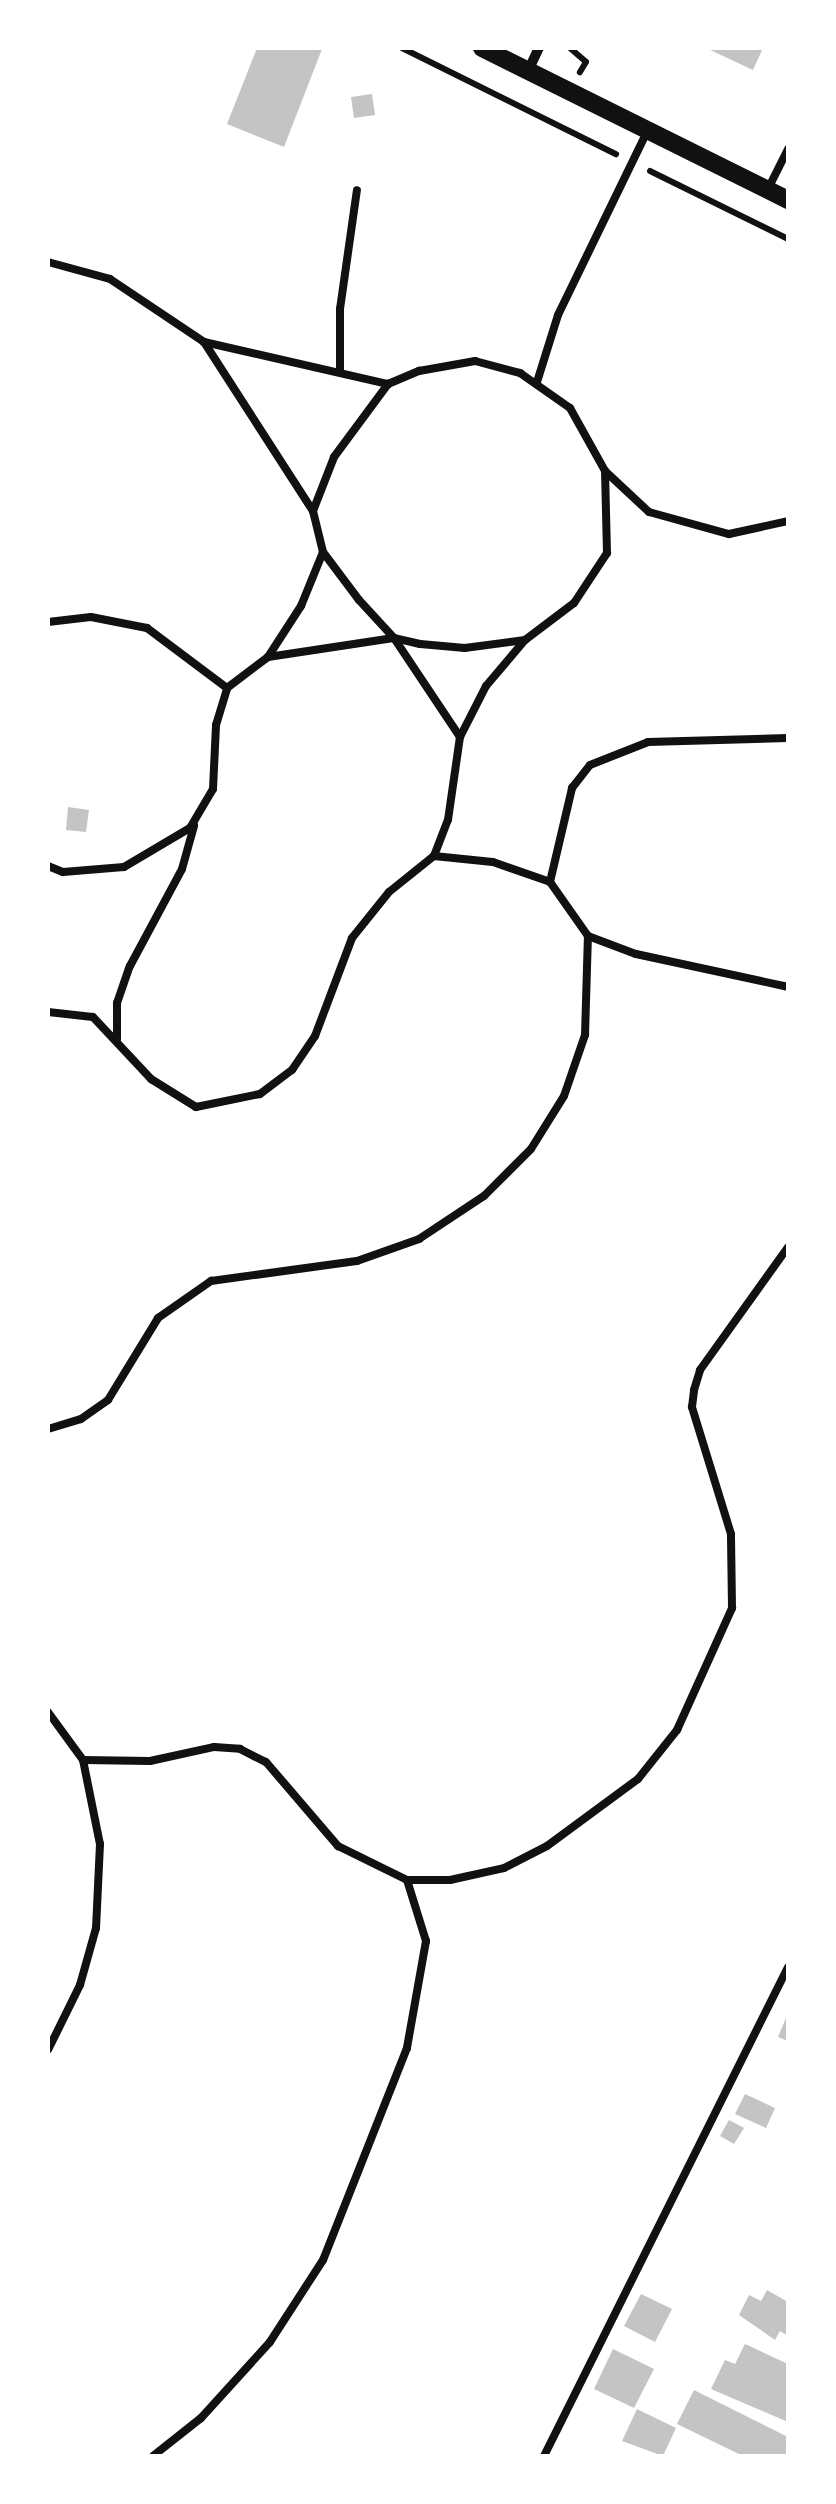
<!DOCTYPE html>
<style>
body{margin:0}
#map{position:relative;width:836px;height:2504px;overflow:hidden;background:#fff;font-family:Figtree,sans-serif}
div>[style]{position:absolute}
.building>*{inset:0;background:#c4c4c4}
.path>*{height:6px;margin:-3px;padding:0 3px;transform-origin:3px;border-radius:3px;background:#111}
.service>*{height:8px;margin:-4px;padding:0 4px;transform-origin:4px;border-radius:4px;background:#111}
.minor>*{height:10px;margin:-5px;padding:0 5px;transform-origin:5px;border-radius:5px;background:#111}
.tertiary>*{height:18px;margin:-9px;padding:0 9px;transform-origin:9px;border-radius:9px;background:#111}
span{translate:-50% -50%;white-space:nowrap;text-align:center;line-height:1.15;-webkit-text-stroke:8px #fff;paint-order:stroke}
.frame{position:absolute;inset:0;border:50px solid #fff;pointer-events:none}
</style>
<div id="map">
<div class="building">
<i style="clip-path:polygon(257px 48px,322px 49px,284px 147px,227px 124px)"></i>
<i style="clip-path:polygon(706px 48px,763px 48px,753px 70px)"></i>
<i style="clip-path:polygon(372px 94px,375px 115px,354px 118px,351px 97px)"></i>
<i style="clip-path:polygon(68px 807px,89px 810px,86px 832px,66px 830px)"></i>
<i style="clip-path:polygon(788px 2013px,788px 2041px,778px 2037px)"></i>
<i style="clip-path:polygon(745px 2094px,775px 2108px,766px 2128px,735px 2114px)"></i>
<i style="clip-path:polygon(729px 2120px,744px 2128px,734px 2144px,720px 2136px)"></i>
<i style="clip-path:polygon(767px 2290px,788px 2302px,788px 2336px,780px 2331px,775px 2340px,739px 2315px,749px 2295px,761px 2301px)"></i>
<i style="clip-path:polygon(641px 2294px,672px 2309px,655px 2342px,624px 2326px)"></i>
<i style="clip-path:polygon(745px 2344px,788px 2364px,788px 2422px,711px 2389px,725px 2360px,735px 2364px)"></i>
<i style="clip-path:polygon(613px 2349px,654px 2369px,634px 2408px,594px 2389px)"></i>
<i style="clip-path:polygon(694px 2390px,788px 2437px,788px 2456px,743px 2456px,677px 2424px)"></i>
<i style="clip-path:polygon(637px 2409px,676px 2428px,663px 2456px,622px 2441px)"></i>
</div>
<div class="path">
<i style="left:402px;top:48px;width:239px;rotate:26.4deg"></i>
<i style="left:570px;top:48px;width:21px;rotate:41deg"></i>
<i style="left:586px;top:62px;width:12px;rotate:121deg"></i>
<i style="left:650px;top:171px;width:154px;rotate:26.2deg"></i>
</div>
<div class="service">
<i style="left:768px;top:189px;width:45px;rotate:-63.4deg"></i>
<i style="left:48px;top:262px;width:64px;rotate:15.3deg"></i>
<i style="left:110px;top:279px;width:113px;rotate:33.8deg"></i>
<i style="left:204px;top:342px;width:189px;rotate:12.9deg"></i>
<i style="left:204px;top:342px;width:201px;rotate:57.2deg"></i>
<i style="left:475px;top:361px;width:47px;rotate:14.9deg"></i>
<i style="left:520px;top:373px;width:61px;rotate:35deg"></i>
<i style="left:570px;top:408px;width:72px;rotate:60.9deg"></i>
<i style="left:605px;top:471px;width:82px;rotate:88.6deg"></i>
<i style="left:607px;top:553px;width:60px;rotate:123.4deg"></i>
<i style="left:574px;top:603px;width:61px;rotate:142.9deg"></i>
<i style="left:525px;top:640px;width:61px;rotate:172.4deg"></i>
<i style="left:465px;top:648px;width:45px;rotate:-174.9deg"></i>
<i style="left:420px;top:644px;width:27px;rotate:-167deg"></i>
<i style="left:394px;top:638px;width:52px;rotate:-132.6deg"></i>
<i style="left:359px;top:600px;width:60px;rotate:-126.9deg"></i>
<i style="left:323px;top:552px;width:42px;rotate:-103.7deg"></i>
<i style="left:313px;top:511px;width:58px;rotate:-68.7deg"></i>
<i style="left:334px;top:457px;width:91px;rotate:-53.5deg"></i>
<i style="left:388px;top:384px;width:34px;rotate:-23deg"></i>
<i style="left:419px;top:371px;width:57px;rotate:-10.1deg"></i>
<i style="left:340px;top:370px;width:61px;rotate:-90deg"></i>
<i style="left:340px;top:309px;width:120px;rotate:-81.9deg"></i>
<i style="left:537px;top:382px;width:70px;rotate:-72.6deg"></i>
<i style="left:558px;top:315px;width:206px;rotate:-64.1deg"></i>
<i style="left:605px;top:471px;width:60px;rotate:43deg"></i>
<i style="left:649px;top:512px;width:83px;rotate:15.4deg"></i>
<i style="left:729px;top:534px;width:60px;rotate:-12.4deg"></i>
<i style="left:48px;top:622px;width:43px;rotate:-6.6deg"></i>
<i style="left:91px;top:617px;width:57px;rotate:11.1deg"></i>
<i style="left:147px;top:628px;width:100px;rotate:36.9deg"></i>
<i style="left:227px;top:688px;width:51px;rotate:-37.1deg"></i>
<i style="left:268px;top:657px;width:61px;rotate:-57.1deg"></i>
<i style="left:301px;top:606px;width:58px;rotate:-67.8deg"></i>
<i style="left:268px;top:657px;width:127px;rotate:-8.6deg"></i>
<i style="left:394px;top:638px;width:119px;rotate:56.3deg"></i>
<i style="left:460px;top:737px;width:57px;rotate:-63deg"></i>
<i style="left:486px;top:686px;width:60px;rotate:-49.7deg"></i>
<i style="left:434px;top:856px;width:59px;rotate:5.8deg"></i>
<i style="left:493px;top:862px;width:60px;rotate:19.3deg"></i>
<i style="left:48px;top:866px;width:16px;rotate:22deg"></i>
<i style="left:63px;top:872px;width:61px;rotate:-4.7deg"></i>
<i style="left:124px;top:867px;width:77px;rotate:-30.6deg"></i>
<i style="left:190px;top:828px;width:45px;rotate:-59.5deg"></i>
<i style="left:213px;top:789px;width:64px;rotate:-87.3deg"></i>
<i style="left:216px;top:725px;width:39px;rotate:-73deg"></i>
<i style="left:588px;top:936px;width:51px;rotate:20.6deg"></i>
<i style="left:636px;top:954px;width:156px;rotate:12.2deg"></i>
<i style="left:48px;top:1012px;width:45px;rotate:6.3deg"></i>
<i style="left:93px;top:1017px;width:85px;rotate:46.9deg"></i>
<i style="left:151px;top:1079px;width:53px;rotate:31.9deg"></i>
<i style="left:196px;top:1107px;width:65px;rotate:-11.5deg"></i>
<i style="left:260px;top:1094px;width:40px;rotate:-37deg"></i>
<i style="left:292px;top:1070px;width:41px;rotate:-55.9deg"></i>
<i style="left:315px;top:1036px;width:105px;rotate:-69.3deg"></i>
<i style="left:352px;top:938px;width:59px;rotate:-51.2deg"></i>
<i style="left:389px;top:892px;width:58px;rotate:-38.7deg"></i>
<i style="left:434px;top:856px;width:39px;rotate:-69deg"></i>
<i style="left:448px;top:820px;width:84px;rotate:-81.8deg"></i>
<i style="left:117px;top:1039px;width:36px;rotate:-90deg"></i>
<i style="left:117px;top:1003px;width:39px;rotate:-71deg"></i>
<i style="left:130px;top:966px;width:110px;rotate:-61.8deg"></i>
<i style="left:182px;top:869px;width:45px;rotate:-74.4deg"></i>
<i style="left:48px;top:1429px;width:34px;rotate:-17deg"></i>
<i style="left:81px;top:1419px;width:33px;rotate:-35deg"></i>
<i style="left:108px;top:1400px;width:96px;rotate:-58.6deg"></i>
<i style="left:158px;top:1318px;width:65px;rotate:-34.9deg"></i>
<i style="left:211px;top:1281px;width:147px;rotate:-7.8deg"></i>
<i style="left:357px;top:1261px;width:66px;rotate:-19.5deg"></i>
<i style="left:419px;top:1239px;width:78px;rotate:-33.5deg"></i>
<i style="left:484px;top:1196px;width:66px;rotate:-45deg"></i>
<i style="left:531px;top:1149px;width:62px;rotate:-58.1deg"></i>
<i style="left:564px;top:1096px;width:65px;rotate:-71deg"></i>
<i style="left:585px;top:1035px;width:99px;rotate:-88.3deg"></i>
<i style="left:588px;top:936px;width:66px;rotate:-125.1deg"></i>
<i style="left:550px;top:882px;width:97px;rotate:-76.8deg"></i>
<i style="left:572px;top:788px;width:29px;rotate:-52deg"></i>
<i style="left:590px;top:765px;width:62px;rotate:-21.6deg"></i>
<i style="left:648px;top:742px;width:140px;rotate:-1.6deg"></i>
<i style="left:48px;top:1712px;width:59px;rotate:53.9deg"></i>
<i style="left:83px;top:1760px;width:86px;rotate:78.6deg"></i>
<i style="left:100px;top:1844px;width:84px;rotate:92.7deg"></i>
<i style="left:96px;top:1928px;width:59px;rotate:105.7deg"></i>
<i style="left:80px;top:1985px;width:72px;rotate:116.2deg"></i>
<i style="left:83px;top:1760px;width:67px;rotate:0.9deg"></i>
<i style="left:150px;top:1761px;width:66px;rotate:-12.3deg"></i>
<i style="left:214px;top:1747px;width:26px;rotate:4deg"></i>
<i style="left:240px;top:1749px;width:29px;rotate:27deg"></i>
<i style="left:266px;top:1762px;width:111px;rotate:49.4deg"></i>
<i style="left:338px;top:1846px;width:77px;rotate:26.2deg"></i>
<i style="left:407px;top:1880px;width:64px;rotate:72.7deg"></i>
<i style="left:426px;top:1941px;width:109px;rotate:100.1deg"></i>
<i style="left:407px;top:2048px;width:228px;rotate:111.6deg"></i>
<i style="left:323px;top:2260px;width:98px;rotate:122.9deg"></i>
<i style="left:270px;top:2342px;width:103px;rotate:132.2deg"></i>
<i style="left:201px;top:2418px;width:61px;rotate:141.6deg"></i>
<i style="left:407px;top:1880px;width:43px"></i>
<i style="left:450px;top:1880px;width:55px;rotate:-12.5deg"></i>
<i style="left:504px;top:1868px;width:48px;rotate:-27.1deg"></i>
<i style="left:547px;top:1846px;width:113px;rotate:-36.4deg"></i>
<i style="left:638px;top:1779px;width:63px;rotate:-51.5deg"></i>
<i style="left:677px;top:1730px;width:134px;rotate:-65.7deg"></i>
<i style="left:732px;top:1608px;width:74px;rotate:-90.8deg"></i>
<i style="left:731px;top:1534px;width:133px;rotate:-107.1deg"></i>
<i style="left:692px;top:1407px;width:17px;rotate:-83deg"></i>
<i style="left:694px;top:1390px;width:21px;rotate:-73deg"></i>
<i style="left:700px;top:1370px;width:151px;rotate:-54.4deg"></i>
<i style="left:544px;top:2456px;width:546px;rotate:-63.48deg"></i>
</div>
<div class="minor">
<i style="left:529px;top:69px;width:23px;rotate:-65deg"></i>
</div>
<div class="tertiary">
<i style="left:482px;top:48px;width:342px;rotate:26.4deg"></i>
</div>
<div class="frame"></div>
</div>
